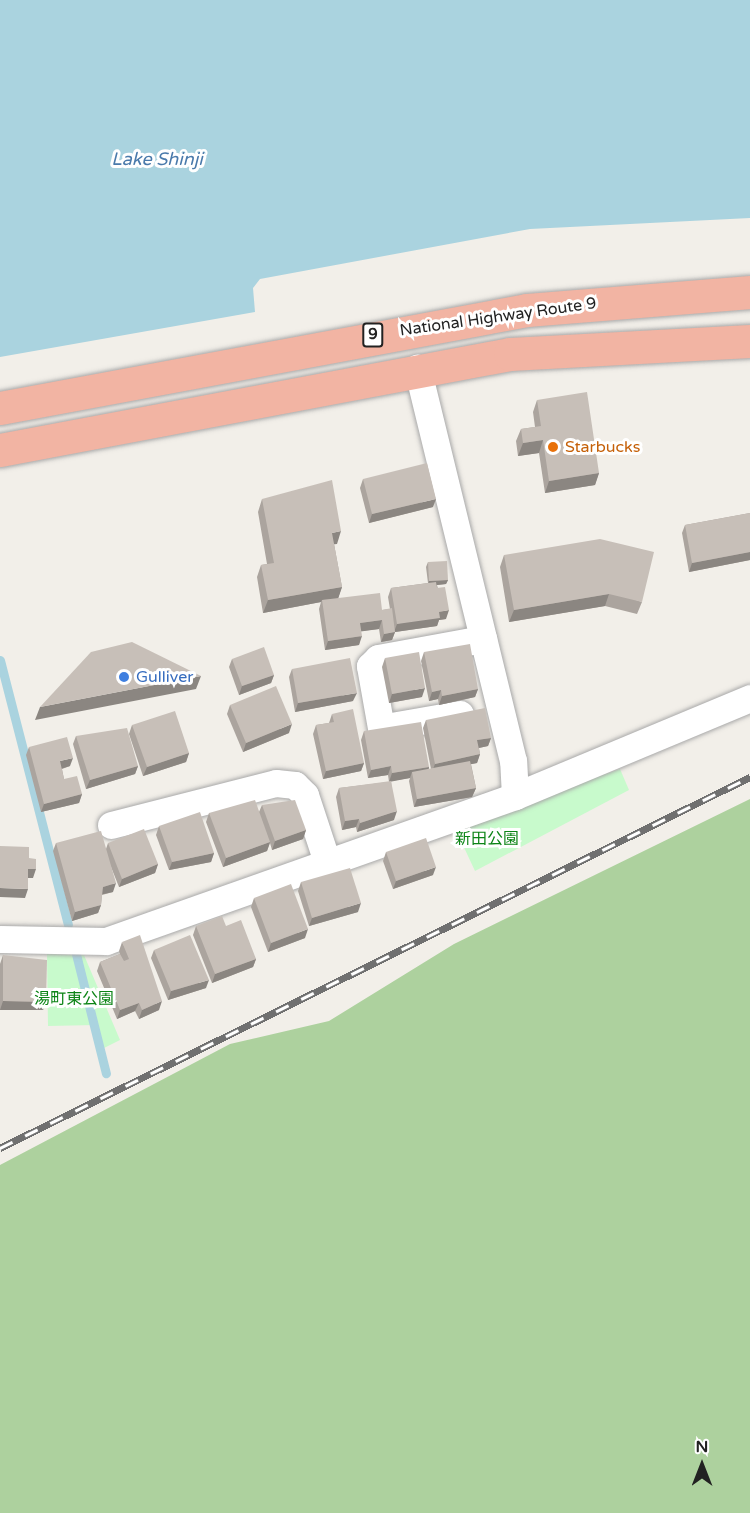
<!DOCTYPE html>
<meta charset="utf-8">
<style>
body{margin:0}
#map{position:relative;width:750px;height:1513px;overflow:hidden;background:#f2efe9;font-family:"Varela Round","Noto Sans JP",sans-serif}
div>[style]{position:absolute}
.forest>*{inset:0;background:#add19e}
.park>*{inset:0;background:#c8facc}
.water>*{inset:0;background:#aad3df}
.stream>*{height:9px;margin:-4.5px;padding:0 4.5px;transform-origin:4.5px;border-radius:4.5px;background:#aad3df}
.roads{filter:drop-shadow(0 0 2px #a9a9a9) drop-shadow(0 0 2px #a9a9a9)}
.minor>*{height:27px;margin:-13.5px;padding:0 13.5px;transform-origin:13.5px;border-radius:13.5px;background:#fff}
.trunk>*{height:33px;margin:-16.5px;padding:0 16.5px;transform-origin:16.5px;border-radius:16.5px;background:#f2b4a3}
.rail>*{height:7px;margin-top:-3.5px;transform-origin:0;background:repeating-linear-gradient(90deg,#fff 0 14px,#707070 0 28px);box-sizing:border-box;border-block:2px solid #707070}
.wall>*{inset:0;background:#aba49e}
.shaded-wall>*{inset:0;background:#8b8681}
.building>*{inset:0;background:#c7bfb8}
.dots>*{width:16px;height:16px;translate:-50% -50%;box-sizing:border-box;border:3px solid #fff;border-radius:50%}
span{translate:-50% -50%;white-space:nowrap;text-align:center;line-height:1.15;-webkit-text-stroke:6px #fff;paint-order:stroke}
.shield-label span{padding:2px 4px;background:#fff;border:2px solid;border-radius:4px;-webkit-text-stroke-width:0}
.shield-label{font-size:15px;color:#222;font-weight:700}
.street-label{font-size:16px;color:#222}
.food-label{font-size:16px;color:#c56008}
.left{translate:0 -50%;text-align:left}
.shop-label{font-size:16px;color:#366cbe}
.park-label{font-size:16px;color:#0c8416}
.water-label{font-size:18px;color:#4a7aab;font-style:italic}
.north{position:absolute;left:672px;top:1435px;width:60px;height:60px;-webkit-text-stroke:4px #fff;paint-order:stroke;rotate:0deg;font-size:16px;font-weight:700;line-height:24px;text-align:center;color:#222}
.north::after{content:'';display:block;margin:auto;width:21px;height:27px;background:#222;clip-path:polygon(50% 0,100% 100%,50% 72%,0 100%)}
</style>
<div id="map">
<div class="forest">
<i style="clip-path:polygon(750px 799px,750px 1513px,0 1513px,0 1165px,230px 1044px,329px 1021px,454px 944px)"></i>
</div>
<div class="park">
<i style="clip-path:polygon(620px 769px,629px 790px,475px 871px,454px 826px)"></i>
<i style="clip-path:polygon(47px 954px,84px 955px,120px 1040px,102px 1049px,96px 1025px,48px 1026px)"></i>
</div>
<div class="water">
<i style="clip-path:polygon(0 0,750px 0,750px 218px,530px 229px,260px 279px,253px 288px,255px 312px,0 357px)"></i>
</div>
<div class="stream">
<i style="left:0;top:660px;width:273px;rotate:75.6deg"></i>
<i style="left:76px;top:954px;width:123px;rotate:75.9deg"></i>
</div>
<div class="roads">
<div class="minor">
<i style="left:460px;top:714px;width:80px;rotate:170deg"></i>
<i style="left:381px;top:728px;width:63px;rotate:-100.1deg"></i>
<i style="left:370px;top:666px;width:11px;rotate:-45deg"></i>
<i style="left:378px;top:658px;width:107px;rotate:-10.3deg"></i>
<i style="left:515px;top:796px;width:255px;rotate:-22.6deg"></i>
<i style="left:111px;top:825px;width:170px;rotate:-14.3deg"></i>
<i style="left:276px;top:783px;width:19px;rotate:6deg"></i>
<i style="left:295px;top:785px;width:14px;rotate:45deg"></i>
<i style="left:305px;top:795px;width:74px;rotate:71.8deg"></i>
<i style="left:0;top:939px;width:106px;rotate:1.1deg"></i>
<i style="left:106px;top:941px;width:434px;rotate:-19.5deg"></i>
<i style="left:515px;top:796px;width:35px;rotate:-93deg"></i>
<i style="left:513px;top:761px;width:405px;rotate:-103.7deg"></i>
</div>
<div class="trunk">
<i style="left:0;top:408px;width:536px;rotate:-10.53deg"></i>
<i style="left:527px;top:310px;width:224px;rotate:-4.6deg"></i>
<i style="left:0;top:450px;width:519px;rotate:-10.66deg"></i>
<i style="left:510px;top:354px;width:240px;rotate:-3.1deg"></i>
</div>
</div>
<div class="rail">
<i style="left:0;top:1148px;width:837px;rotate:-26.32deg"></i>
</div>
<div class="wall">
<i style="clip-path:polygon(537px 400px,599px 473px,595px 485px,545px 493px,539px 453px,518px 456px,516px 441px,521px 429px,535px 427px,533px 412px)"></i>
<i style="clip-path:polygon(363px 479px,433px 507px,369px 523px,360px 488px)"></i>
<i style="clip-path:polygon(262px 499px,337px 544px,334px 544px,342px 587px,338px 598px,382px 610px,390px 609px,388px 597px,391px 588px,428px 583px,426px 567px,428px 562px,448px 580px,446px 584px,437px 585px,446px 619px,439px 620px,437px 626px,395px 632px,392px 640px,381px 642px,379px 629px,361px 631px,359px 645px,325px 650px,319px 609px,321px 602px,263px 613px,257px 577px,261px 565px,267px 564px,258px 512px)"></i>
<i style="clip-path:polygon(750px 513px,750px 560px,689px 572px,682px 533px,685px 525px)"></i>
<i style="clip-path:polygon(504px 555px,642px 602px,637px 614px,605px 606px,509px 622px,500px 567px)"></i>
<i style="clip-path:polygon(424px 652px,478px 689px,475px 697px,439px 705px,438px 699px,429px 701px,421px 661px)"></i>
<i style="clip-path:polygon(385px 658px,422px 697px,389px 703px,382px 667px)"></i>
<i style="clip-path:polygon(232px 659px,274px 675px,271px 683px,239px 695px,229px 667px)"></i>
<i style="clip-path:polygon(292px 669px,353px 701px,295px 712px,289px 677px)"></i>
<i style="clip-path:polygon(230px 705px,289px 733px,243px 752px,227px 714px)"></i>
<i style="clip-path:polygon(332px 714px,364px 763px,361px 771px,323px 779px,313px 734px,316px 725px,329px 723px)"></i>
<i style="clip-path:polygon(426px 720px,491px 738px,488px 746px,479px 748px,480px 754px,477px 763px,471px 764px,476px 788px,472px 797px,414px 807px,409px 781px,410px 778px,391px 781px,394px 820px,357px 832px,356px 827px,342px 830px,336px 797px,339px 788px,389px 782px,388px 775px,368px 778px,361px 740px,364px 731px,429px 767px,429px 769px,431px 769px,423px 728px)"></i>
<i style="clip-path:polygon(132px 725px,189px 753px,186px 762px,143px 776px,129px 734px)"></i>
<i style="clip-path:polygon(76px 736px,138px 766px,135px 774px,86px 789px,73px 744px)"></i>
<i style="clip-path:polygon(29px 747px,70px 766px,62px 769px,64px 779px,82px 794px,79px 803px,41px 812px,26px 755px)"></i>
<i style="clip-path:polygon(262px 805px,306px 830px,303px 839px,272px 850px,270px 843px,267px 851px,223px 867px,206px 822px,209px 813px,259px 812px)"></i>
<i style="clip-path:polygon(159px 826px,214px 853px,211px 862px,169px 870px,156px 835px)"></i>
<i style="clip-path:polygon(56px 843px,106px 849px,108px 843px,158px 864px,155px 873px,119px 887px,111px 867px,113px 892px,102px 895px,101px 905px,98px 913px,72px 921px,53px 851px)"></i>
<i style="clip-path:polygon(386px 852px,433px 875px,393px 889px,383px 861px)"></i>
<i style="clip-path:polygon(301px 882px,358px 912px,309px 926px,298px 891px)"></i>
<i style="clip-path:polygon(254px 898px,305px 938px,268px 952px,251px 907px)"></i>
<i style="clip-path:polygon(196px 926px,226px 926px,256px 959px,253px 967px,212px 983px,193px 935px)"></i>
<i style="clip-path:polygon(122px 942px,159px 1010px,139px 1019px,135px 1011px,117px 1019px,97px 971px,100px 962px,120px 954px,119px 951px)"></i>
<i style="clip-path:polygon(154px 950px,206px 988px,168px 1000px,151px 958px)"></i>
<i style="clip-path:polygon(3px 955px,46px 1002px,43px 1010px,0 1010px,0 964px)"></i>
</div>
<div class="shaded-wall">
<i style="clip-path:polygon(543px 440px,539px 453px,518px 456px,523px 443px)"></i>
<i style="clip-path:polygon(599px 473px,595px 485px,545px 493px,549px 481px)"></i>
<i style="clip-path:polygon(436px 499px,433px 507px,369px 523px,372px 514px)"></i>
<i style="clip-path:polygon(341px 531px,337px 544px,328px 545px,332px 533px)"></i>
<i style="clip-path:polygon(750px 552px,750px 560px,689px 572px,692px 563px)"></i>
<i style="clip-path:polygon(448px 580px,446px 584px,428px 586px,429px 581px)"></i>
<i style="clip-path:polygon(342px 587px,338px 599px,322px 600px,321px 602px,263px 613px,268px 600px)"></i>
<i style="clip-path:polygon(609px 594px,605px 606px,509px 622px,514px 610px)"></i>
<i style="clip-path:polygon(449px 610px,446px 619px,439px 620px,437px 626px,395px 632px,392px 640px,381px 642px,384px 634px,394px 632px,397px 624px,439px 612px)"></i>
<i style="clip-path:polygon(382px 620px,379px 629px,357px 632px,360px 623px)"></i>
<i style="clip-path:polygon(362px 636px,359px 645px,325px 650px,328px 641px)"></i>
<i style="clip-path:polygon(274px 675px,271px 683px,239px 695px,242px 686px)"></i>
<i style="clip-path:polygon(201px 676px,196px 689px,35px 720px,40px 707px)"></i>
<i style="clip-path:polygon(425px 688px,422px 697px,389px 703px,392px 694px)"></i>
<i style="clip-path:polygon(478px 689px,475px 697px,439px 705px,442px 696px)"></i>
<i style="clip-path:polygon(441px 690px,438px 699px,429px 701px,432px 692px)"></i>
<i style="clip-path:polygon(357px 693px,353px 701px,295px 712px,298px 703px)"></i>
<i style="clip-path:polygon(292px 724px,289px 733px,243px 752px,246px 743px)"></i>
<i style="clip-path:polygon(491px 738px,488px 746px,474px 749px,477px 740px)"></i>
<i style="clip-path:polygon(189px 753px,186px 762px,143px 776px,147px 767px)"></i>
<i style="clip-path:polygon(480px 754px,477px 763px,432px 772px,435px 764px)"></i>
<i style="clip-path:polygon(73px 758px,70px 766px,57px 770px,60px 761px)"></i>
<i style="clip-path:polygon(364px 763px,361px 771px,323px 779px,326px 771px)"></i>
<i style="clip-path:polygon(138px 766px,135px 774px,86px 789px,90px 780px)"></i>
<i style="clip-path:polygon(391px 766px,388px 775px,368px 778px,371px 770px)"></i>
<i style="clip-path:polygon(429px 767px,426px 776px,412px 772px,410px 778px,389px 782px,392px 773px)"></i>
<i style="clip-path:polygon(476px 788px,472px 797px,414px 807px,417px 799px)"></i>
<i style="clip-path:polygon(82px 794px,79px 803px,41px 812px,44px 804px)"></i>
<i style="clip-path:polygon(397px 811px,394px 820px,357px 832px,360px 823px)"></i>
<i style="clip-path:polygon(359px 819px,356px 827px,342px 830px,345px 821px)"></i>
<i style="clip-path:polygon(306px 830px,303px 839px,272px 850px,275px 841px)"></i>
<i style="clip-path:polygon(270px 842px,267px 851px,223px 867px,226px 858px)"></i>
<i style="clip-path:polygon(214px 853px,211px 862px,169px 870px,172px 862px)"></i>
<i style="clip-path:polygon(158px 864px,155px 873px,119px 887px,122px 879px)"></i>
<i style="clip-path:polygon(436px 867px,433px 875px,393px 889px,396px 881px)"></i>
<i style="clip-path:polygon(28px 869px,36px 869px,33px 878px,25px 878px)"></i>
<i style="clip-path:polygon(116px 883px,113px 892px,99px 895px,103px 887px)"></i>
<i style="clip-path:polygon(0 888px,28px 889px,25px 898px,0 897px)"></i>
<i style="clip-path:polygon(361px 903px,358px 912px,309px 926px,312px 918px)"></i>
<i style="clip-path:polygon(101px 905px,98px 913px,72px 921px,75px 912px)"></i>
<i style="clip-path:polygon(308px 929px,305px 938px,268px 952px,271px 943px)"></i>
<i style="clip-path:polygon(256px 959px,253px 967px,212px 983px,215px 974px)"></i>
<i style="clip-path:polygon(209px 980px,206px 988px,168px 1000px,171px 991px)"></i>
<i style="clip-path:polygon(3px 1001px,46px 1002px,43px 1010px,0 1010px)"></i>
<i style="clip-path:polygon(162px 1001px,159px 1010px,139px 1019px,142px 1010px)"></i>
<i style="clip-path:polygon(139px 1003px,135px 1011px,117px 1019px,120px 1010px)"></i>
</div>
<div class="building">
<i style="clip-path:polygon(587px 392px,599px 473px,549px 481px,543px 440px,523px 443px,521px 429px,541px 426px,537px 400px)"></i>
<i style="clip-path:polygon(427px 463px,436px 499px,372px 514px,363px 479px)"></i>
<i style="clip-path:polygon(332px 480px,341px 531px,332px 533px,342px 587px,268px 600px,261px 565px,274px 563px,262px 499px)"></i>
<i style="clip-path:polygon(750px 513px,750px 552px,692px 563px,685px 525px)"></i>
<i style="clip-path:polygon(600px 539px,654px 552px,642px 602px,609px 594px,514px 610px,504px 555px)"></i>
<i style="clip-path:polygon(447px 561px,448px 580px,429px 581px,428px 562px)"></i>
<i style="clip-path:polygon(436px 582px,437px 588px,445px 587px,449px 610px,439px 612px,440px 618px,397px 624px,391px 588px)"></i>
<i style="clip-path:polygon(380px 593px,382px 610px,392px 608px,395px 632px,384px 634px,382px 620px,360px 623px,362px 636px,328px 641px,322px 600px)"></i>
<i style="clip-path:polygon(132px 642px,201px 676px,40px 707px,91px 652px)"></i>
<i style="clip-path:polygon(470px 644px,478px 689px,442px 696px,441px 690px,432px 692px,424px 652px)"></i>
<i style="clip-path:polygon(264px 647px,274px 675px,242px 686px,232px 659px)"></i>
<i style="clip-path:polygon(419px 652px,425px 688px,392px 694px,385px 658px)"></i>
<i style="clip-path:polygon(350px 658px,357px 693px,298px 703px,292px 669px)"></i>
<i style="clip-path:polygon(276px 686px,292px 724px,246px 743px,230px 705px)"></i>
<i style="clip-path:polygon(485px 708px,491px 738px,477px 740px,480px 754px,435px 764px,426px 720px)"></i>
<i style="clip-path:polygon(353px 709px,364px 763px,326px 771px,316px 725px,334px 722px,332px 714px)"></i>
<i style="clip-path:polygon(175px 711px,189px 753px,147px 767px,132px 725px)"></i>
<i style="clip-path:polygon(421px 722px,429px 767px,392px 773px,391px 766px,371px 770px,364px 731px)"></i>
<i style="clip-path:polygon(127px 728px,138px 766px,90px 780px,76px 736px)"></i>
<i style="clip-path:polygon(67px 737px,73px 758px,60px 761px,64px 779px,77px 776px,82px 794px,44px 804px,29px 747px)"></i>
<i style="clip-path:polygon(470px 761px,476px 788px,417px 799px,412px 772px)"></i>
<i style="clip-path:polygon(391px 781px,397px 811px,360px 823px,359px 819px,345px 821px,339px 788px)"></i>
<i style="clip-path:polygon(255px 800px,270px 842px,226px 858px,209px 813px)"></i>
<i style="clip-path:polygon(295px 800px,306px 830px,275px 841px,262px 805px)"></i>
<i style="clip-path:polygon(200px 812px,214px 853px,172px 862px,159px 826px)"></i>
<i style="clip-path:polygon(144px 829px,158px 864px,122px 879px,108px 843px)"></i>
<i style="clip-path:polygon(101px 831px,116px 883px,103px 887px,101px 905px,75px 912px,56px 843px)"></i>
<i style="clip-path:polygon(426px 838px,436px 867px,396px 881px,386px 852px)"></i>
<i style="clip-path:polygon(0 846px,29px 847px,29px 858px,36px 859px,36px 869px,28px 869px,28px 889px,0 888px)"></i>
<i style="clip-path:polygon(350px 868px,361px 903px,312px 918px,301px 882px)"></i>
<i style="clip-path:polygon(291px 884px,308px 929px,271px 943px,254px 898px)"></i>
<i style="clip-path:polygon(222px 916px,226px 926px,241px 920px,256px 959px,215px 974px,196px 926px)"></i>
<i style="clip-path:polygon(140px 935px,162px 1001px,142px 1010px,139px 1003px,120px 1010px,100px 962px,120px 954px,124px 961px,129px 959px,122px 942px)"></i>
<i style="clip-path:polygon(190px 935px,209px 980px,171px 991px,154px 950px)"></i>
<i style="clip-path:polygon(3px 955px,47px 960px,46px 1002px,3px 1001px)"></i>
</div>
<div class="dots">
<i style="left:553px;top:447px;background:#e8710a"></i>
<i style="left:124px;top:677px;background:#3f7fe0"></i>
</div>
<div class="shield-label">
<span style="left:373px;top:335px">9</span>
</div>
<div class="street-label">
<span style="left:498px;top:317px;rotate:-8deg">National Highway Route 9</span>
</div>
<div class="food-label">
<span class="left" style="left:565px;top:447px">Starbucks</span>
</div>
<div class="shop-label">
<span class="left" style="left:136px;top:677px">Gulliver</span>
</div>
<div class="park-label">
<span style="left:487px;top:839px">新田公園</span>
<span style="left:74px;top:999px">湯町東公園</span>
</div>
<div class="water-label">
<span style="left:157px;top:159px">Lake Shinji</span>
</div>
<div class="north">N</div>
</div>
